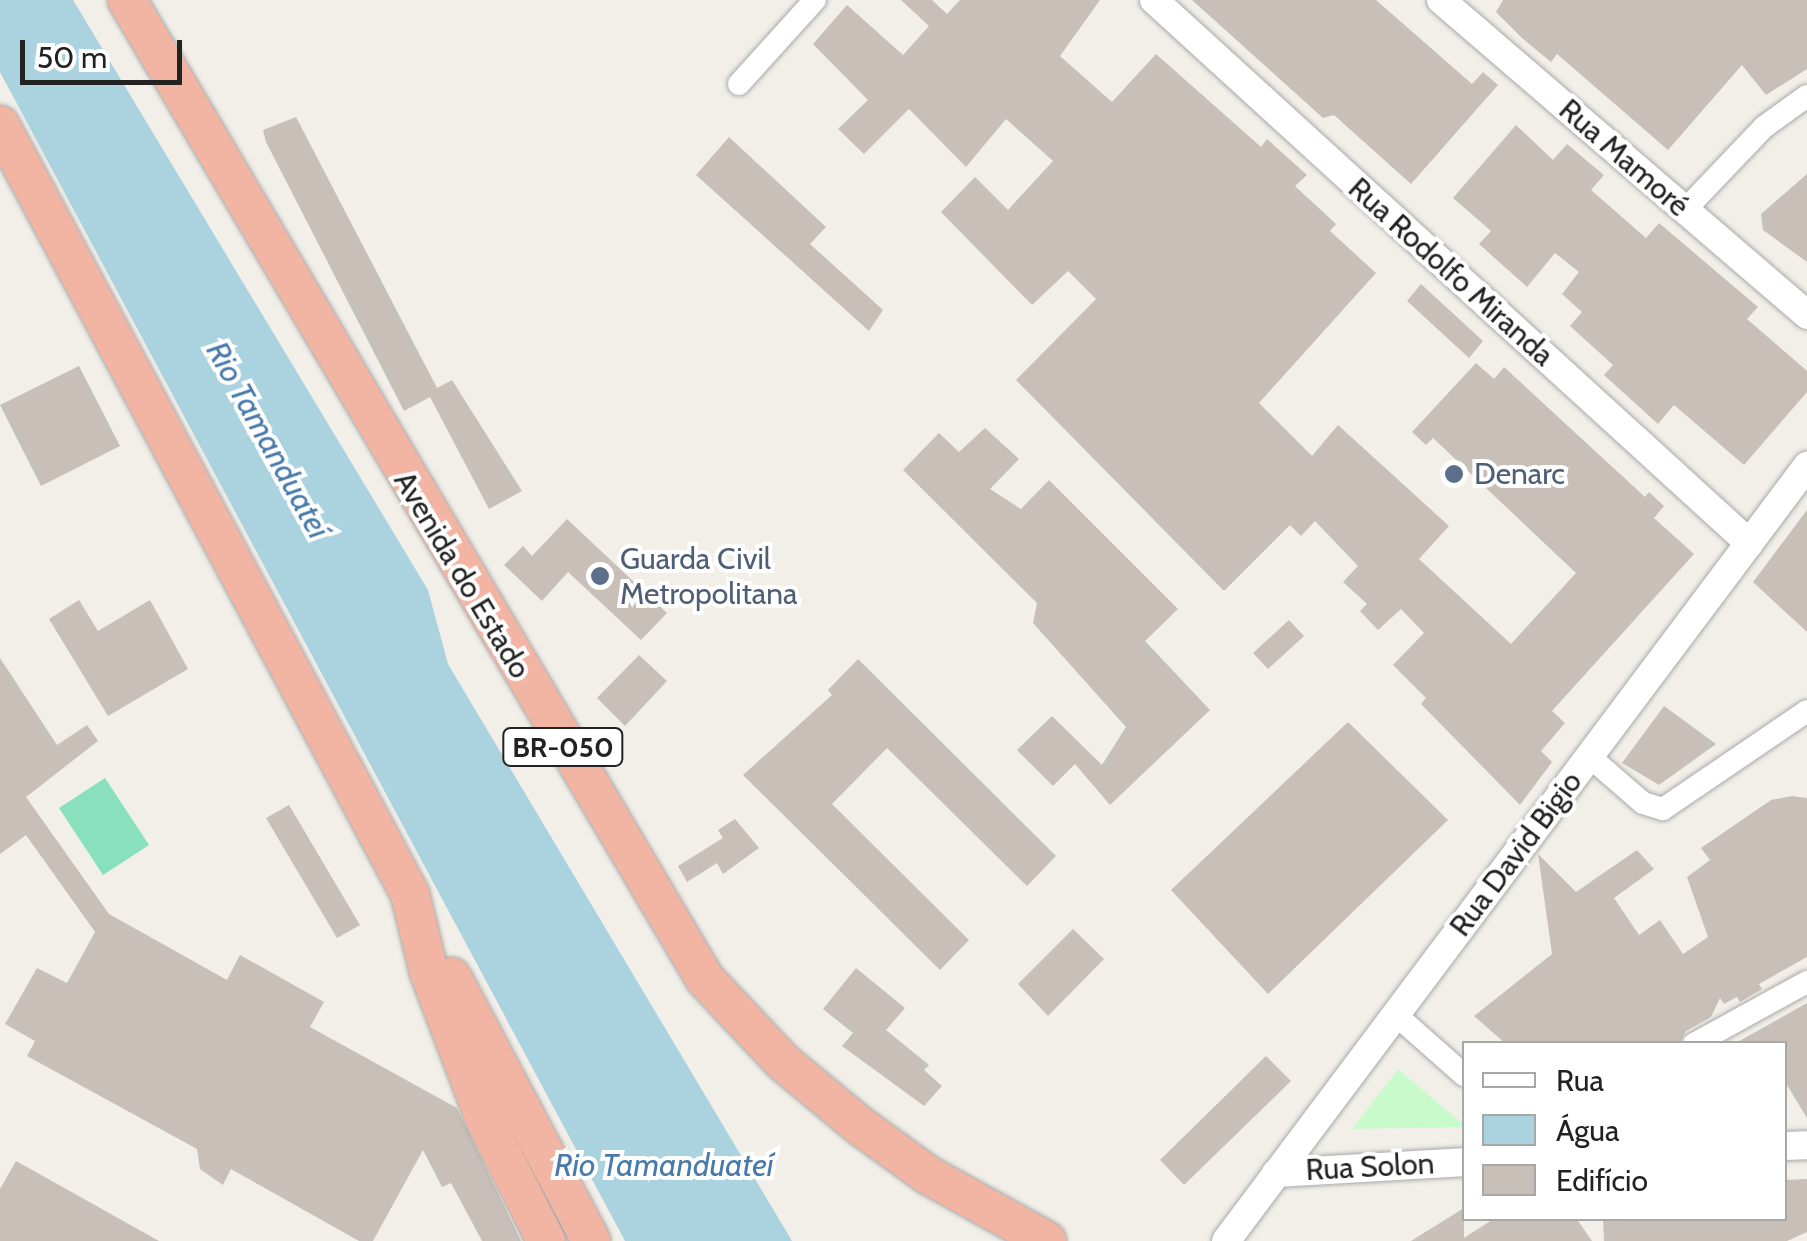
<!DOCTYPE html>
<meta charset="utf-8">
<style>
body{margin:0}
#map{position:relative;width:1807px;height:1241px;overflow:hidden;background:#f2efe9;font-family:Cabin,sans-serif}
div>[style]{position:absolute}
.park>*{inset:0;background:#c8facc}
.pitch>*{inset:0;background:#88e0be}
.water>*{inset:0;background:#aad3df}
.building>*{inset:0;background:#c7bfb8}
.roads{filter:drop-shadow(0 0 2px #a9a9a9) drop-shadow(0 0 2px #a9a9a9)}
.minor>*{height:22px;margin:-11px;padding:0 11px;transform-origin:11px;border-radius:11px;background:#fff}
.tertiary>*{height:28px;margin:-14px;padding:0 14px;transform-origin:14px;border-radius:14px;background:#fff}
.trunk>*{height:38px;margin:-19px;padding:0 19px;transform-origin:19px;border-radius:19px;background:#f2b4a3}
.dots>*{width:28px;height:28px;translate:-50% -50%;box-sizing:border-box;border:5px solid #fff;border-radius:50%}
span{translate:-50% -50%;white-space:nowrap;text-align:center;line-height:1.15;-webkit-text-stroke:8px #fff;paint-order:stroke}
.shield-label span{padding:2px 8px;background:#fff;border:2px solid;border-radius:8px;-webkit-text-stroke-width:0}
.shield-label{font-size:28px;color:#222;font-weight:700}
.street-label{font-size:30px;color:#222}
.service-label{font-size:30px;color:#4e5e75}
.left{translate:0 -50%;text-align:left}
.water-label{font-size:32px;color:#4a7aab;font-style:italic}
.legend{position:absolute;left:1462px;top:1041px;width:325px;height:180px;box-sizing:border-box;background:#fff;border:2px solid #a7a7a7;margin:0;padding:12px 18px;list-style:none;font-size:30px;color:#222}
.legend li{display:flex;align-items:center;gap:20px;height:50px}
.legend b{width:50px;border:2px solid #a7a7a7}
.scale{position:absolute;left:20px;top:40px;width:162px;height:45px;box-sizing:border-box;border:5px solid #222;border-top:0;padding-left:12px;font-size:30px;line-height:35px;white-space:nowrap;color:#222;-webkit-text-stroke:8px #fff;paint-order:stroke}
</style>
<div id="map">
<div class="park">
<i style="clip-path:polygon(1398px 1069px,1464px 1125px,1464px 1127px,1352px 1129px)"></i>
</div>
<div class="pitch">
<i style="clip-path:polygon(105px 778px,149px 845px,103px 875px,59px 808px)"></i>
</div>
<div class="water">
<i style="clip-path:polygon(0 0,73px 0,428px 590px,448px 664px,792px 1241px,625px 1241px,0 72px)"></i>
</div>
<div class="building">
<i style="clip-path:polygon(901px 0,932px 0,947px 14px,960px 0,1100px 0,1060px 56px,1112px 102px,1156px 54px,1261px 147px,1267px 139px,1307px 175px,1295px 186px,1336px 224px,1330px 231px,1376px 273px,1259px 403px,1312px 456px,1338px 425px,1449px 526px,1419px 559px,1511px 644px,1576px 573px,1433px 438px,1426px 445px,1412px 432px,1476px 363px,1494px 379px,1504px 367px,1645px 497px,1649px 492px,1664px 506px,1654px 518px,1694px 554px,1552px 711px,1565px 723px,1541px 751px,1552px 762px,1520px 805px,1421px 704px,1426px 698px,1393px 665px,1424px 633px,1401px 609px,1378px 630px,1360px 611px,1367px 604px,1343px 582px,1358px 566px,1315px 521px,1301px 536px,1290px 525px,1224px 591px,1016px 380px,1096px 299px,1068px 271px,1032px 305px,941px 212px,975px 177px,1008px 210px,1053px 161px,1006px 119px,966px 167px,909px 109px,864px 154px,838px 129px,868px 100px,813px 44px,847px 5px,903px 55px,929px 26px)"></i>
<i style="clip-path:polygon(1192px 0,1376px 0,1472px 84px,1483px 72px,1498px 85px,1411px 184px,1334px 115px,1323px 118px)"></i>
<i style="clip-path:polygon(1503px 0,1807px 0,1807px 69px,1766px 95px,1742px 65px,1668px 150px,1557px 54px,1551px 62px,1522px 38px,1496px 12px)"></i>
<i style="clip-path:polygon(296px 117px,437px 388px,452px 380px,522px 491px,489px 509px,430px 397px,404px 411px,266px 142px,263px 130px)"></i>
<i style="clip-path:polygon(1516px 125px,1553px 160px,1567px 144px,1593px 166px,1604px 175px,1591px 190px,1646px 238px,1659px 223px,1758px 307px,1747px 319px,1807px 371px,1807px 392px,1744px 465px,1674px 405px,1658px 424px,1604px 375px,1613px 365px,1570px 326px,1582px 312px,1562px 294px,1579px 272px,1555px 253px,1527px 287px,1479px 244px,1491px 231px,1453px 198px)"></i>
<i style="clip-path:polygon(729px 137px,826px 227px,810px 244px,883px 310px,869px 331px,696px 175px)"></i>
<i style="clip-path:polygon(1807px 174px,1807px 262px,1763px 230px,1761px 214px)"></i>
<i style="clip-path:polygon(1421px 284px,1483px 341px,1469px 358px,1407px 301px)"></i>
<i style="clip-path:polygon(79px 366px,120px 446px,41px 486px,0 405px)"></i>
<i style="clip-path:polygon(985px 428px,1019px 459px,990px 489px,1021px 509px,1049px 480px,1178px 609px,1145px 641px,1210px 710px,1110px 805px,1075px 764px,1053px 786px,1017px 750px,1052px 716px,1102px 765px,1126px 727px,1033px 623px,1037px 603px,903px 470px,939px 433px,959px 452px)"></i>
<i style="clip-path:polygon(1807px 510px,1807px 632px,1753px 582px)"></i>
<i style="clip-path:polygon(567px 519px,667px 613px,641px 640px,568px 572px,542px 601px,504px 565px,523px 546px,532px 556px)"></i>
<i style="clip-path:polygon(79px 600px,98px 631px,150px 600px,188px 669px,108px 716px,49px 619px)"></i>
<i style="clip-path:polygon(1289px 620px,1304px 636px,1268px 669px,1253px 653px)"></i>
<i style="clip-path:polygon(639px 655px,667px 681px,625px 726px,597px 698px)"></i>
<i style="clip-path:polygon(0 658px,57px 745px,87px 725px,98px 741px,26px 797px,109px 914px,227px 980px,240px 955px,324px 1002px,310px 1027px,457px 1108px,521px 1241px,482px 1241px,451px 1183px,442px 1187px,423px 1150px,373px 1241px,359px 1241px,231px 1169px,223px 1185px,200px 1169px,197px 1149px,27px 1056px,35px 1041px,5px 1024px,37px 968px,67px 983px,95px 932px,26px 835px,0 854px)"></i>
<i style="clip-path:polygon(858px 659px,1056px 856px,1027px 886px,887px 748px,832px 804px,969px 940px,940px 970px,743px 775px,832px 695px,828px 690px)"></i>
<i style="clip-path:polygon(1664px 706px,1716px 744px,1659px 785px,1622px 763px)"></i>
<i style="clip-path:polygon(1348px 722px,1448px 820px,1268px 994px,1171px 890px)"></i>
<i style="clip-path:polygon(1792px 796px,1807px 798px,1807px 957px,1759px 984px,1762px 989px,1740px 1002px,1737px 997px,1724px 1004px,1720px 998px,1711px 1017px,1686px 1031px,1679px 1044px,1506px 1044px,1474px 1016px,1552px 954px,1538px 854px,1576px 892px,1637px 850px,1654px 869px,1614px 898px,1639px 935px,1660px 920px,1683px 954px,1708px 937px,1687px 877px,1710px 860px,1701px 848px,1771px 800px)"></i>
<i style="clip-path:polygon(289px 805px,360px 925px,337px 938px,266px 818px)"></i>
<i style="clip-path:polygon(735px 819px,759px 848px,723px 874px,717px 863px,687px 882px,678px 866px,723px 838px,718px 830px)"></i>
<i style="clip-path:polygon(1073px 929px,1104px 959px,1048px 1016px,1018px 984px)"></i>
<i style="clip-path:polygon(856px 968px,905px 1008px,886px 1030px,929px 1065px,924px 1070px,942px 1086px,924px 1106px,842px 1046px,853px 1033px,823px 1009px)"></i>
<i style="clip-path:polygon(1807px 1003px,1807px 1118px,1784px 1080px,1784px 1044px,1734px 1044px)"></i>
<i style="clip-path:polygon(1266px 1056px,1291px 1081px,1184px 1185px,1160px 1160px)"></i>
<i style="clip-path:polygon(16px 1161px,84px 1199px,159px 1241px,0 1241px,0 1189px)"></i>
<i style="clip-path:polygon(1807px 1179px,1807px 1232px,1787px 1241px,1604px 1241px,1603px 1218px,1784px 1218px,1784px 1180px)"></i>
<i style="clip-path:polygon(1464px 1208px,1464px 1238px,1495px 1218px,1576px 1218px,1592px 1241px,1411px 1241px)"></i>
</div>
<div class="roads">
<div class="minor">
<i style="left:739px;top:84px;width:113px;rotate:-47.9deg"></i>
<i style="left:1684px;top:211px;width:116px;rotate:-46.4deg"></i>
<i style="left:1764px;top:127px;width:53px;rotate:-35.8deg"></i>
<i style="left:1590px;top:757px;width:70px;rotate:41deg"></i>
<i style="left:1643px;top:803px;width:21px;rotate:17deg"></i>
<i style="left:1663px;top:809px;width:174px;rotate:-34.2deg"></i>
<i style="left:1395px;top:1014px;width:92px;rotate:41.5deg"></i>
<i style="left:1694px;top:1044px;width:129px;rotate:-28.8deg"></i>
</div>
<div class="tertiary">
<i style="left:1154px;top:0;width:806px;rotate:42.38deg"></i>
<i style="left:1441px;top:0;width:483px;rotate:40.7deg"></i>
<i style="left:1784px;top:1146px;width:23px;rotate:-2deg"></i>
<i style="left:1276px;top:1173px;width:188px;rotate:-3.3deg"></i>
<i style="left:1226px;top:1241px;width:969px;rotate:-53.14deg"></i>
</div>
<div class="trunk">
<i style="left:127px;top:0;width:1137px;rotate:59.44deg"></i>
<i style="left:705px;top:979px;width:114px;rotate:46.8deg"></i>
<i style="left:783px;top:1062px;width:99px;rotate:39.7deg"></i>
<i style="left:859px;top:1125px;width:85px;rotate:35.9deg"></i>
<i style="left:928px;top:1175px;width:136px;rotate:29deg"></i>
<i style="left:0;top:125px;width:871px;rotate:61.94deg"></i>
<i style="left:410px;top:894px;width:80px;rotate:76.3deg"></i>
<i style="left:429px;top:972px;width:160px;rotate:69.2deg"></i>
<i style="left:486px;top:1122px;width:133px;rotate:63.2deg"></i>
<i style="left:452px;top:977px;width:298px;rotate:62.2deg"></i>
</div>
</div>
<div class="dots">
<i style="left:1454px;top:474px;background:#5c6f8a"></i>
<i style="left:600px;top:576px;background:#5c6f8a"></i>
</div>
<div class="shield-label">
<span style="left:563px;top:747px">BR-050</span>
</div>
<div class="street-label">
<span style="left:1624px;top:158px;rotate:41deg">Rua Mamoré</span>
<span style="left:1451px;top:272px;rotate:42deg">Rua Rodolfo Miranda</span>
<span style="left:462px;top:575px;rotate:59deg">Avenida do Estado</span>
<span style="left:1516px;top:854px;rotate:-53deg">Rua David Bigio</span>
<span style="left:1370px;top:1167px;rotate:-3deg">Rua Solon</span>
</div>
<div class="service-label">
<span class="left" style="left:1474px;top:474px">Denarc</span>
<span class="left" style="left:620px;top:576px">Guarda Civil<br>Metropolitana</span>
</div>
<div class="water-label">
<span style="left:268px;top:440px;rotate:61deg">Rio Tamanduateí</span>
<span style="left:664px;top:1165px">Rio Tamanduateí</span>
</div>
<ul class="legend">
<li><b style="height:12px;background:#fff"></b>Rua</li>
<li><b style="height:28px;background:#aad3df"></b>Água</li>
<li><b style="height:28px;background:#c7bfb8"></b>Edifício</li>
</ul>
<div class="scale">50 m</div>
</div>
